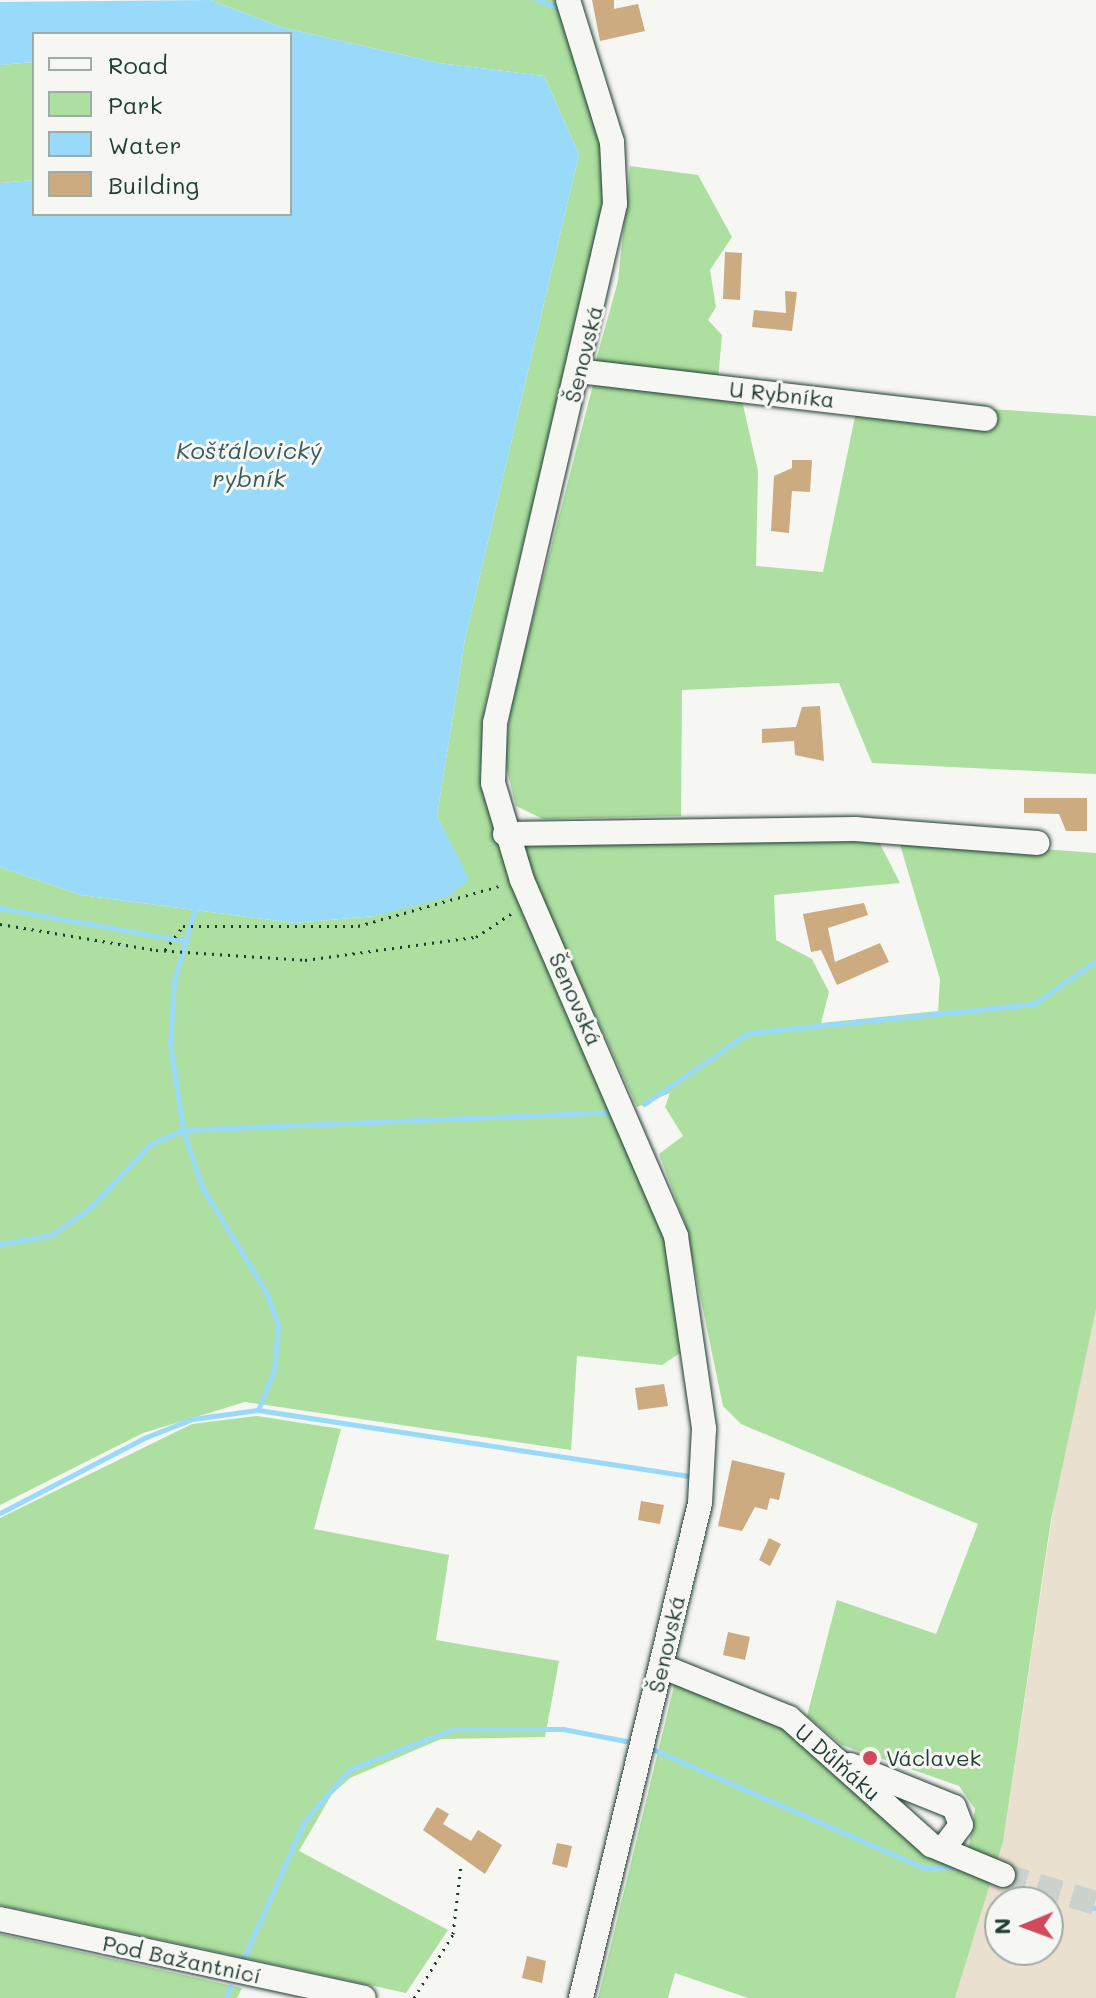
<!DOCTYPE html>
<meta charset="utf-8">
<style>
body{margin:0}
#map{position:relative;width:1096px;height:1998px;overflow:hidden;background:#f6f6f2;font-family:Mali,sans-serif}
div>[style]{position:absolute}
.built>*{inset:0;background:#e9e0d0}
.green>*{inset:0;background:#addfa0}
.water>*{inset:0;background:#99dafb}
.stream>*{height:5px;margin:-2.5px;padding:0 2.5px;transform-origin:2.5px;border-radius:2.5px;background:#99dafb}
.building>*{inset:0;background:#ccab80}
.minor-tunnel>*{height:24px;margin-top:-12px;transform-origin:0;background:repeating-linear-gradient(90deg,#cbd1cc 0 24px,transparent 0 36px)}
.path>*{height:3px;margin-top:-1.5px;transform-origin:0;background:repeating-linear-gradient(90deg,#1f3d34 0 2px,transparent 0 8px)}
.roads{filter:drop-shadow(0 0 2px #1f3d34) drop-shadow(0 0 2px #1f3d34)}
.minor>*{height:24px;margin:-12px;padding:0 12px;transform-origin:12px;border-radius:12px;background:#f6f6f2}
.dots>*{width:22px;height:22px;translate:-50% -50%;box-sizing:border-box;border:4px solid #f6f6f2;border-radius:50%}
span{translate:-50% -50%;white-space:nowrap;text-align:center;line-height:1.15;-webkit-text-stroke:6px #f6f6f2;paint-order:stroke}
.street-label{font-size:22px;color:#1f3d34}
.poi-label{font-size:22px;color:#1f3d34}
.left{translate:0 -50%;text-align:left}
.water-label{font-size:24px;color:#375c5c;font-style:italic}
.legend{position:absolute;left:32px;top:32px;width:260px;height:184px;box-sizing:border-box;background:#f6f6f2;border:2px solid #a0aca6;margin:0;padding:10px 14px;list-style:none;font-size:24px;color:#1f3d34}
.legend li{display:flex;align-items:center;gap:16px;height:40px}
.legend b{width:40px;border:2px solid #a0aca6}
.north{position:absolute;left:984px;top:1886px;width:80px;height:80px;box-sizing:border-box;background:#f6f6f2;border:2px solid #a0aca6;border-radius:50%;rotate:269deg;font-size:22px;font-weight:700;line-height:32px;text-align:center;color:#1f3d34}
.north::after{content:'';display:block;margin:auto;width:28px;height:36px;background:#d1495b;clip-path:polygon(50% 0,100% 100%,50% 72%,0 100%)}
</style>
<div id="map">
<div class="built">
<i style="clip-path:polygon(evenodd,1096px 1309px,1096px 1998px,955px 1998px,1003px 1842px,1064px 1439px,1096px 1309px,1000px 1902px,1048px 1902px,1048px 1950px,1000px 1950px,1000px 1902px)"></i>
</div>
<div class="green">
<i style="clip-path:polygon(210px 0,558px 0,602px 152px,603px 210px,485px 705px,480px 777px,502px 857px,661px 1219px,683px 1351px,662px 1365px,577px 1356px,571px 1450px,245px 1402px,143px 1433px,0 1505px,0 867px,81px 895px,294px 923px,375px 916px,468px 879px,437px 816px,465px 639px,579px 154px,544px 76px,439px 63px,284px 28px)"></i>
<i style="clip-path:polygon(34px 62px,34px 180px,0 183px,0 65px)"></i>
<i style="clip-path:polygon(630px 166px,698px 175px,732px 237px,710px 270px,716px 307px,708px 320px,722px 335px,718px 380px,595px 364px,618px 281px)"></i>
<i style="clip-path:polygon(594px 381px,740px 392px,758px 471px,756px 566px,823px 572px,856px 412px,988px 430px,990px 409px,1096px 416px,1096px 774px,872px 763px,839px 683px,682px 690px,681px 816px,543px 819px,516px 806px,505px 762px,511px 703px)"></i>
<i style="clip-path:polygon(898px 838px,1096px 853px,1096px 1309px,1051px 1520px,1003px 1842px,955px 1998px,748px 1998px,675px 1973px,668px 1998px,598px 1998px,675px 1682px,785px 1726px,948px 1865px,969px 1845px,975px 1809px,959px 1786px,842px 1745px,807px 1716px,837px 1600px,936px 1634px,978px 1524px,741px 1424px,723px 1406px,685px 1223px,659px 1154px,683px 1136px,665px 1107px,670px 1093px,637px 1107px,521px 852px,528px 844px,878px 840px,900px 883px,774px 895px,776px 940px,812px 959px,829px 992px,821px 1023px,938px 1011px,940px 979px)"></i>
<i style="clip-path:polygon(257px 1416px,341px 1429px,314px 1529px,449px 1555px,436px 1640px,559px 1661px,545px 1737px,441px 1739px,350px 1778px,332px 1794px,299px 1851px,448px 1930px,406px 1993px,0 1905px,0 1518px,192px 1424px)"></i>
<i style="clip-path:polygon(0 1934px,242px 1988px,237px 1998px,0 1998px)"></i>
</div>
<div class="water">
<i style="clip-path:polygon(210px 0,284px 28px,439px 63px,544px 76px,579px 154px,465px 639px,437px 816px,469px 879px,448px 897px,375px 916px,294px 923px,81px 895px,0 867px,0 183px,34px 180px,34px 214px,290px 214px,290px 34px,34px 34px,34px 62px,0 65px,0 2px)"></i>
</div>
<div class="stream">
<i style="left:537px;top:0;width:28px;rotate:18deg"></i>
<i style="left:0;top:908px;width:189px;rotate:10.1deg"></i>
<i style="left:644px;top:1104px;width:126px;rotate:-34.3deg"></i>
<i style="left:748px;top:1033px;width:286px;rotate:-5.8deg"></i>
<i style="left:1033px;top:1004px;width:76px;rotate:-34.3deg"></i>
<i style="left:0;top:1244px;width:52px;rotate:-10deg"></i>
<i style="left:51px;top:1235px;width:47px;rotate:-34.7deg"></i>
<i style="left:90px;top:1208px;width:88px;rotate:-46.8deg"></i>
<i style="left:150px;top:1144px;width:36px;rotate:-23deg"></i>
<i style="left:183px;top:1130px;width:432px;rotate:-2.4deg"></i>
<i style="left:258px;top:1410px;width:438px;rotate:8.7deg"></i>
<i style="left:0;top:1513px;width:162px;rotate:-27.5deg"></i>
<i style="left:144px;top:1438px;width:52px;rotate:-21.6deg"></i>
<i style="left:192px;top:1419px;width:67px;rotate:-7.8deg"></i>
<i style="left:258px;top:1410px;width:43px;rotate:-68.2deg"></i>
<i style="left:274px;top:1370px;width:44px;rotate:-84.8deg"></i>
<i style="left:278px;top:1326px;width:34px;rotate:-109deg"></i>
<i style="left:267px;top:1294px;width:125px;rotate:-121.3deg"></i>
<i style="left:202px;top:1187px;width:60px;rotate:-108.4deg"></i>
<i style="left:183px;top:1130px;width:87px;rotate:-98.6deg"></i>
<i style="left:170px;top:1044px;width:63px;rotate:-86.4deg"></i>
<i style="left:174px;top:981px;width:83px;rotate:-74deg"></i>
<i style="left:652px;top:1749px;width:298px;rotate:23.6deg"></i>
<i style="left:925px;top:1868px;width:29px;rotate:-2deg"></i>
<i style="left:1076px;top:1902px;width:19px;rotate:18deg"></i>
<i style="left:243px;top:1959px;width:152px;rotate:-66deg"></i>
<i style="left:305px;top:1820px;width:68px;rotate:-48.6deg"></i>
<i style="left:350px;top:1769px;width:110px;rotate:-21.2deg"></i>
<i style="left:453px;top:1729px;width:110px"></i>
<i style="left:563px;top:1729px;width:64px;rotate:10.8deg"></i>
<i style="left:226px;top:1998px;width:12px;rotate:-70deg"></i>
</div>
<div class="building">
<i style="clip-path:polygon(592px 0,614px 0,614px 9px,638px 4px,645px 31px,600px 41px)"></i>
<i style="clip-path:polygon(725px 252px,742px 253px,740px 300px,723px 299px)"></i>
<i style="clip-path:polygon(785px 291px,797px 292px,792px 331px,752px 327px,754px 310px,786px 313px)"></i>
<i style="clip-path:polygon(792px 460px,812px 460px,810px 492px,792px 491px,789px 533px,771px 531px,774px 476px,792px 468px)"></i>
<i style="clip-path:polygon(820px 706px,824px 761px,795px 755px,794px 741px,762px 743px,762px 729px,796px 727px,802px 707px)"></i>
<i style="clip-path:polygon(1024px 798px,1087px 798px,1087px 831px,1066px 831px,1059px 814px,1024px 813px)"></i>
<i style="clip-path:polygon(864px 903px,868px 915px,828px 928px,835px 962px,880px 943px,889px 962px,837px 985px,821px 950px,811px 952px,803px 914px)"></i>
<i style="clip-path:polygon(664px 1384px,668px 1406px,638px 1410px,635px 1388px)"></i>
<i style="clip-path:polygon(732px 1460px,785px 1473px,779px 1500px,770px 1498px,767px 1510px,755px 1507px,742px 1531px,718px 1526px)"></i>
<i style="clip-path:polygon(641px 1501px,664px 1505px,660px 1524px,638px 1520px)"></i>
<i style="clip-path:polygon(769px 1538px,781px 1544px,770px 1566px,759px 1560px)"></i>
<i style="clip-path:polygon(728px 1632px,750px 1637px,745px 1660px,723px 1655px)"></i>
<i style="clip-path:polygon(437px 1807px,449px 1814px,443px 1824px,471px 1841px,478px 1830px,502px 1845px,485px 1874px,423px 1830px)"></i>
<i style="clip-path:polygon(557px 1843px,572px 1846px,567px 1868px,552px 1864px)"></i>
<i style="clip-path:polygon(527px 1956px,546px 1961px,542px 1983px,522px 1978px)"></i>
</div>
<div class="minor-tunnel">
<i style="left:1003px;top:1875px;width:97px;rotate:16.8deg"></i>
</div>
<div class="path">
<i style="left:0;top:924px;width:158px;rotate:9.5deg"></i>
<i style="left:156px;top:950px;width:149px;rotate:3.8deg"></i>
<i style="left:305px;top:960px;width:173px;rotate:-7.7deg"></i>
<i style="left:476px;top:937px;width:47px;rotate:-33.7deg"></i>
<i style="left:165px;top:950px;width:30px;rotate:-53deg"></i>
<i style="left:183px;top:926px;width:175px"></i>
<i style="left:358px;top:926px;width:151px;rotate:-15.8deg"></i>
<i style="left:414px;top:1998px;width:75px;rotate:-58.6deg"></i>
<i style="left:453px;top:1934px;width:69px;rotate:-83.4deg"></i>
</div>
<div class="roads">
<div class="minor">
<i style="left:568px;top:0;width:149px;rotate:72.8deg"></i>
<i style="left:612px;top:142px;width:62px;rotate:87.2deg"></i>
<i style="left:615px;top:204px;width:533px;rotate:103.02deg"></i>
<i style="left:495px;top:723px;width:60px;rotate:91.9deg"></i>
<i style="left:493px;top:783px;width:101px;rotate:73.4deg"></i>
<i style="left:522px;top:880px;width:388px;rotate:66.6deg"></i>
<i style="left:676px;top:1236px;width:195px;rotate:81.7deg"></i>
<i style="left:704px;top:1429px;width:74px;rotate:93.1deg"></i>
<i style="left:700px;top:1503px;width:509px;rotate:103.52deg"></i>
<i style="left:578px;top:371px;width:410px;rotate:6.7deg"></i>
<i style="left:505px;top:834px;width:350px;rotate:-0.8deg"></i>
<i style="left:855px;top:829px;width:183px;rotate:4.4deg"></i>
<i style="left:661px;top:1666px;width:138px;rotate:22.1deg"></i>
<i style="left:789px;top:1718px;width:191px;rotate:41.8deg"></i>
<i style="left:931px;top:1845px;width:78px;rotate:22.6deg"></i>
<i style="left:850px;top:1765px;width:112px;rotate:22deg"></i>
<i style="left:954px;top:1807px;width:19px;rotate:69deg"></i>
<i style="left:961px;top:1825px;width:31px;rotate:127deg"></i>
<i style="left:0;top:1919px;width:372px;rotate:12.2deg"></i>
</div>
</div>
<div class="dots">
<i style="left:870px;top:1758px;background:#d1495b"></i>
</div>
<div class="street-label">
<span style="left:583px;top:354px;rotate:-76deg">Šenovská</span>
<span style="left:782px;top:394px;rotate:6deg">U Rybníka</span>
<span style="left:576px;top:999px;rotate:66deg">Šenovská</span>
<span style="left:666px;top:1644px;rotate:-77deg">Šenovská</span>
<span style="left:838px;top:1762px;rotate:41deg">U Důlňáku</span>
<span style="left:182px;top:1959px;rotate:12deg">Pod Bažantnicí</span>
</div>
<div class="poi-label">
<span class="left" style="left:886px;top:1758px">Václavek</span>
</div>
<div class="water-label">
<span style="left:249px;top:464px">Košťálovický<br>rybník</span>
</div>
<ul class="legend">
<li><b style="height:10px;background:#f6f6f2"></b>Road</li>
<li><b style="height:22px;background:#addfa0"></b>Park</li>
<li><b style="height:22px;background:#99dafb"></b>Water</li>
<li><b style="height:22px;background:#ccab80"></b>Building</li>
</ul>
<div class="north">N</div>
</div>
